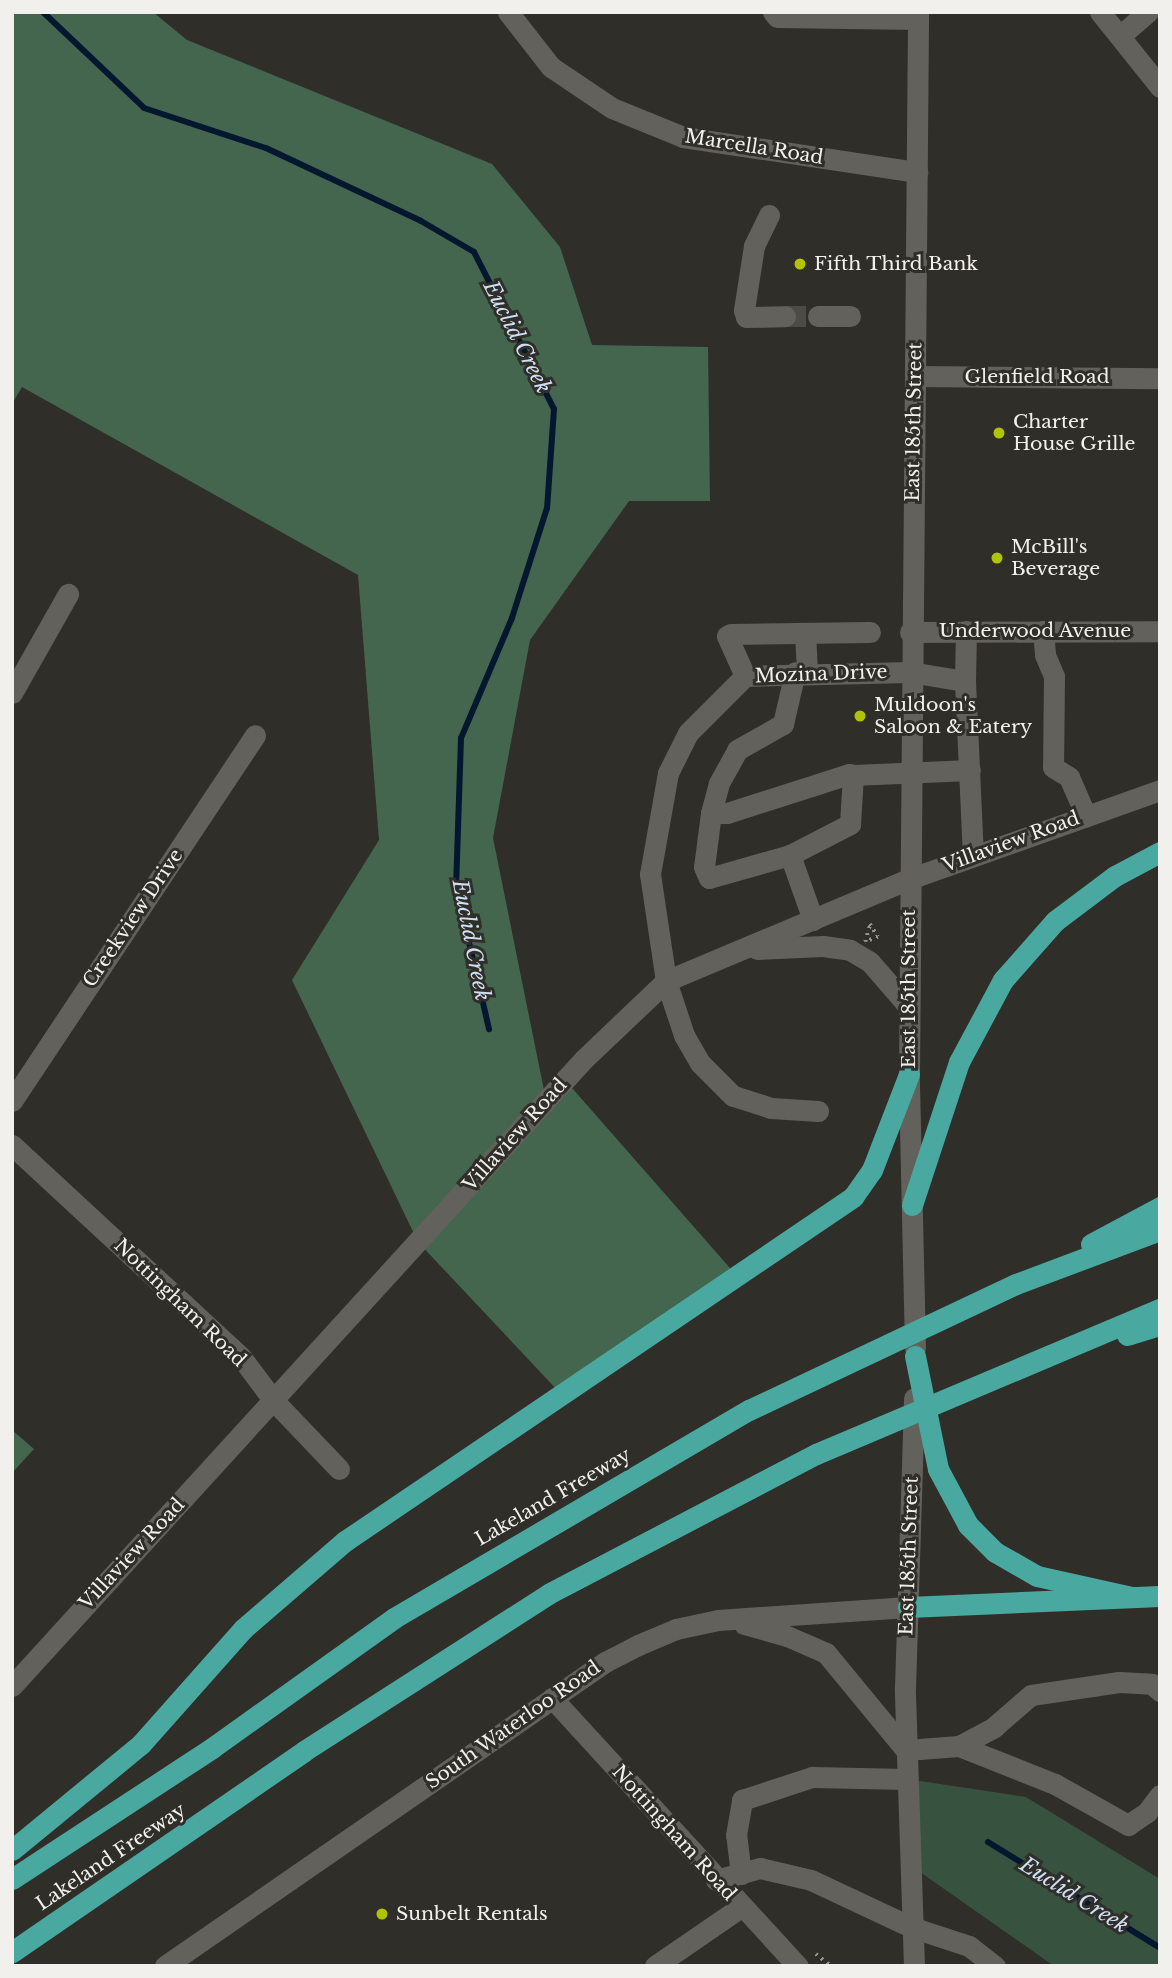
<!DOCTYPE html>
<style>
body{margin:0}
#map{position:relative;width:1172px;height:1978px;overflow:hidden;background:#302e29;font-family:"Libre Baskerville",serif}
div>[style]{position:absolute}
.green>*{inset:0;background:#37523f}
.forest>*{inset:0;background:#44654e}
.stream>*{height:6px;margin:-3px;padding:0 3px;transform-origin:3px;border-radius:3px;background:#03182f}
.minor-tunnel>*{height:21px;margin-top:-10.5px;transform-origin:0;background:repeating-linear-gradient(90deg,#4d4b46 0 21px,transparent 0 31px)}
.path>*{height:3.5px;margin-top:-1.75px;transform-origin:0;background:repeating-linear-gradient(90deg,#969490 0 2px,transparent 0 7px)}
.minor>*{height:21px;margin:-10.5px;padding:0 10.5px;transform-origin:10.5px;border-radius:10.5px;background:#63615b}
.highway>*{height:21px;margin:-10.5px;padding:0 10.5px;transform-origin:10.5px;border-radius:10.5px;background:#49a9a1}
.dots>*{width:19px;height:19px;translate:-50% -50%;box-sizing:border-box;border:4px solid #302e29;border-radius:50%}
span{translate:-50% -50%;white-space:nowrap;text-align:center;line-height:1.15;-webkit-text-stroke:6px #302e29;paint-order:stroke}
.street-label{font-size:19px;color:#f1f0ed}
.poi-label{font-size:19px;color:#f1f0ed}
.left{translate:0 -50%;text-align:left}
.water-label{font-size:21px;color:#cfe0f5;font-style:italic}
.frame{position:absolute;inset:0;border:14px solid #f1f0ed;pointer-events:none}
</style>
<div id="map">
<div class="green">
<i style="clip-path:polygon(907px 1779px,1026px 1797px,1160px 1879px,1160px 1966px,1054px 1966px,910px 1865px)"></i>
</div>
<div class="forest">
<i style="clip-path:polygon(12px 12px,153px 12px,187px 40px,492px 164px,560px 247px,592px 345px,708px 347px,710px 501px,629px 501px,530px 640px,493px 838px,546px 1100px,565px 1080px,737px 1276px,560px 1393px,418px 1242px,292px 980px,379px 840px,358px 575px,22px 387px,12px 404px)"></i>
<i style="clip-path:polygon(12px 1430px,34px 1449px,12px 1473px)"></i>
</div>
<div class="stream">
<i style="left:43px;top:12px;width:139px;rotate:43.5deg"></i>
<i style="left:144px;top:108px;width:128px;rotate:18.2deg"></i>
<i style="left:266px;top:148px;width:171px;rotate:25.2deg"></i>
<i style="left:421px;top:221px;width:61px;rotate:30.3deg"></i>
<i style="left:474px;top:252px;width:176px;rotate:63deg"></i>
<i style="left:554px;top:409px;width:99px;rotate:94deg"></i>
<i style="left:547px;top:508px;width:115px;rotate:107.7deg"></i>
<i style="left:512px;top:618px;width:130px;rotate:113deg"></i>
<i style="left:461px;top:738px;width:148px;rotate:91.9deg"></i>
<i style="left:456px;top:886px;width:147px;rotate:77deg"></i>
<i style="left:988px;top:1842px;width:202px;rotate:31.6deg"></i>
</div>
<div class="minor-tunnel">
<i style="left:785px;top:316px;width:33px"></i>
</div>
<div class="path">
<i style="left:870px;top:924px;width:15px;rotate:58deg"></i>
<i style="left:878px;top:937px;width:14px;rotate:159deg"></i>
<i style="left:865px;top:942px;width:19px;rotate:-74deg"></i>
<i style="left:816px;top:1954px;width:19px;rotate:39deg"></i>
</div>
<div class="minor">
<i style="left:508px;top:12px;width:70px;rotate:52deg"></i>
<i style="left:551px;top:67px;width:73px;rotate:33.9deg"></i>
<i style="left:612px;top:108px;width:77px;rotate:22.2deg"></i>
<i style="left:683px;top:137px;width:237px;rotate:8.5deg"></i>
<i style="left:773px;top:12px;width:6px;rotate:51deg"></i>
<i style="left:777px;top:17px;width:141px;rotate:0.8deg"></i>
<i style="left:1100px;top:12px;width:96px;rotate:51.3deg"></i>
<i style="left:1120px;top:36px;width:37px;rotate:-41deg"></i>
<i style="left:769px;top:215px;width:34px;rotate:116deg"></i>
<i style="left:754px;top:246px;width:65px;rotate:98.9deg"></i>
<i style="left:744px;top:310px;width:7px;rotate:74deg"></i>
<i style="left:746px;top:317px;width:39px;rotate:-1deg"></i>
<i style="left:818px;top:316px;width:32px"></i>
<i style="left:915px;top:376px;width:245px;rotate:0.5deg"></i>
<i style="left:1043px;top:631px;width:24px;rotate:85deg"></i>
<i style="left:1045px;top:655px;width:23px;rotate:67deg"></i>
<i style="left:1054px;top:676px;width:91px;rotate:90.6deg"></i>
<i style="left:1053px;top:767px;width:19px;rotate:32deg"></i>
<i style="left:1069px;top:777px;width:43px;rotate:66.4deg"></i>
<i style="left:910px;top:632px;width:250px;rotate:-0.2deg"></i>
<i style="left:805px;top:633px;width:39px;rotate:87deg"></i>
<i style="left:745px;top:676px;width:44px;rotate:-114.2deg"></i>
<i style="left:727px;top:636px;width:4px;rotate:-27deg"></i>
<i style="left:731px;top:634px;width:139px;rotate:-0.8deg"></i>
<i style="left:965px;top:681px;width:50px;rotate:-88.9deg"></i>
<i style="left:12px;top:693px;width:114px;rotate:-60.5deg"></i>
<i style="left:853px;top:775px;width:117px;rotate:-2.4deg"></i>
<i style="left:711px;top:813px;width:54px;rotate:97.4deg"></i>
<i style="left:704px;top:867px;width:12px;rotate:66deg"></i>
<i style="left:709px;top:878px;width:84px;rotate:-15.9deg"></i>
<i style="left:790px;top:855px;width:68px;rotate:-27.3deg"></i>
<i style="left:850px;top:824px;width:49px;rotate:-86.5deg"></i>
<i style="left:853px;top:775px;width:4px;rotate:-166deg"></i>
<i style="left:849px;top:774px;width:128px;rotate:162.3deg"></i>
<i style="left:727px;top:813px;width:16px;rotate:180deg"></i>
<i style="left:711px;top:813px;width:31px;rotate:-75deg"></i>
<i style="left:719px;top:783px;width:38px;rotate:-61deg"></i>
<i style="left:737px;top:750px;width:53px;rotate:-29.5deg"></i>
<i style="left:783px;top:724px;width:53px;rotate:-77deg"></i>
<i style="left:790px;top:855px;width:69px;rotate:70.5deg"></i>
<i style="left:757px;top:949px;width:66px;rotate:-2.6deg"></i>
<i style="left:823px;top:946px;width:27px;rotate:8deg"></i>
<i style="left:850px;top:950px;width:23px;rotate:31deg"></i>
<i style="left:870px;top:962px;width:60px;rotate:49.1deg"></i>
<i style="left:12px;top:1101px;width:439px;rotate:-56.4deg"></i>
<i style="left:818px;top:1111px;width:47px;rotate:-176.3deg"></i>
<i style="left:771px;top:1108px;width:40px;rotate:-162deg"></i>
<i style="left:733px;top:1096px;width:47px;rotate:-135deg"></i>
<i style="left:700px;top:1063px;width:32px;rotate:-120deg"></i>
<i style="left:684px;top:1035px;width:57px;rotate:-108.4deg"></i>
<i style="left:666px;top:981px;width:108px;rotate:-98.5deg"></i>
<i style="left:650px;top:874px;width:103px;rotate:-79.9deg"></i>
<i style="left:668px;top:773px;width:45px;rotate:-63.4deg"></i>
<i style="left:688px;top:733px;width:81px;rotate:-45deg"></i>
<i style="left:745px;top:676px;width:165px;rotate:-1.4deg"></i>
<i style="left:910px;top:672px;width:56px;rotate:9.3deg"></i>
<i style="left:965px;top:681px;width:175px;rotate:87.4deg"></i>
<i style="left:12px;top:1145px;width:312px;rotate:42.8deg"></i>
<i style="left:241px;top:1357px;width:55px;rotate:53.1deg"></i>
<i style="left:274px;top:1401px;width:94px;rotate:46.3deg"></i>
<i style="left:915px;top:1348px;width:274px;rotate:-91.3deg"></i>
<i style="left:909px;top:1074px;width:1062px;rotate:-89.51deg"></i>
<i style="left:744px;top:1624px;width:45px;rotate:15.6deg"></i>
<i style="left:787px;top:1636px;width:43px;rotate:23.6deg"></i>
<i style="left:826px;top:1653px;width:126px;rotate:50.5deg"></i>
<i style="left:906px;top:1750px;width:53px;rotate:-4.3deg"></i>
<i style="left:959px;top:1746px;width:103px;rotate:21.6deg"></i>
<i style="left:1055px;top:1784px;width:84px;rotate:29.3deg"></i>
<i style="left:1128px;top:1825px;width:23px;rotate:-34deg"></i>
<i style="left:1147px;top:1812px;width:21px;rotate:-53deg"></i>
<i style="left:12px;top:1686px;width:849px;rotate:-47.63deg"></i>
<i style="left:584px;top:1059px;width:113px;rotate:-43.6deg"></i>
<i style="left:666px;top:981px;width:264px;rotate:-22.8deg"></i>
<i style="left:909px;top:879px;width:266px;rotate:-19.5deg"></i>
<i style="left:552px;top:1698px;width:364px;rotate:47.5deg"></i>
<i style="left:959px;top:1746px;width:40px;rotate:-28deg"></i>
<i style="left:994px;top:1727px;width:49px;rotate:-40.9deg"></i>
<i style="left:1031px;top:1695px;width:89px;rotate:-8.4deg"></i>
<i style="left:1119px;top:1682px;width:33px;rotate:3deg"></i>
<i style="left:1152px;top:1684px;width:11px;rotate:41deg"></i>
<i style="left:741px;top:1874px;width:39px;rotate:-97deg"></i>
<i style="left:736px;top:1835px;width:36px;rotate:-80deg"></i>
<i style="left:742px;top:1800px;width:74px;rotate:-18.2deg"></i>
<i style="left:812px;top:1777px;width:95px;rotate:1.2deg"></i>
<i style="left:716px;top:1880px;width:46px;rotate:-15.3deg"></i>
<i style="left:760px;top:1868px;width:52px;rotate:13.2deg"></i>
<i style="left:811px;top:1880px;width:110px;rotate:25.2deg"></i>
<i style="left:911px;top:1927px;width:61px;rotate:18.1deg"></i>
<i style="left:969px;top:1946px;width:33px;rotate:38deg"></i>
<i style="left:165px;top:1966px;width:535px;rotate:-34.64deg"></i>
<i style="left:605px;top:1662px;width:37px;rotate:-27deg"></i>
<i style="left:638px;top:1645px;width:41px;rotate:-22.8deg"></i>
<i style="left:676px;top:1629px;width:43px;rotate:-12.1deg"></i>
<i style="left:718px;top:1620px;width:190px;rotate:-3.9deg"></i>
<i style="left:655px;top:1966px;width:104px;rotate:-34.5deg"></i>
<i style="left:914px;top:1966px;width:278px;rotate:-91.9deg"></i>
<i style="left:905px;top:1688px;width:290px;rotate:-88.2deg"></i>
</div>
<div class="highway">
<i style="left:912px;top:1205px;width:151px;rotate:-71.8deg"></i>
<i style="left:959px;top:1062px;width:93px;rotate:-61.8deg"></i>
<i style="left:1003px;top:980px;width:79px;rotate:-48.6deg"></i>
<i style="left:1055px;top:921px;width:75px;rotate:-36.9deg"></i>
<i style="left:1115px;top:876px;width:51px;rotate:-28.1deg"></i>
<i style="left:1091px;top:1244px;width:78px;rotate:-28.2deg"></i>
<i style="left:1127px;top:1335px;width:34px;rotate:-17deg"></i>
<i style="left:915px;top:1356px;width:115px;rotate:78.5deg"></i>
<i style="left:938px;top:1469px;width:64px;rotate:61.8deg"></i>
<i style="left:968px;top:1525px;width:38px;rotate:45deg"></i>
<i style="left:995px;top:1552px;width:48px;rotate:29.7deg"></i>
<i style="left:1037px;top:1576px;width:97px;rotate:12.5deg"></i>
<i style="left:908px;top:1607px;width:252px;rotate:-2.5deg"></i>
<i style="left:12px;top:1850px;width:167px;rotate:-39.4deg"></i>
<i style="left:141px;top:1744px;width:154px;rotate:-48.4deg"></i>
<i style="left:243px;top:1629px;width:135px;rotate:-40.8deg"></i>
<i style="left:345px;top:1541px;width:614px;rotate:-34.1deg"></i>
<i style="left:853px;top:1197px;width:33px;rotate:-55deg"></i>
<i style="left:872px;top:1170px;width:103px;rotate:-68.9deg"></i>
<i style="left:12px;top:1879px;width:239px;rotate:-33.2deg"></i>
<i style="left:212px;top:1748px;width:224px;rotate:-35.5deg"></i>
<i style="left:394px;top:1618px;width:411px;rotate:-30.4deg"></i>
<i style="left:749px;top:1410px;width:295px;rotate:-25.3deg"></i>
<i style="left:1016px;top:1284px;width:154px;rotate:-20.6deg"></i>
<i style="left:12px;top:1952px;width:354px;rotate:-34.5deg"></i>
<i style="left:304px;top:1751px;width:292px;rotate:-32.7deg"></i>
<i style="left:550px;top:1593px;width:300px;rotate:-27.6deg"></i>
<i style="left:816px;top:1454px;width:373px;rotate:-22.9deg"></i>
</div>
<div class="dots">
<i style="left:800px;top:264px;background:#b0c500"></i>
<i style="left:999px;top:433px;background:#b0c500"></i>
<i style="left:997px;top:558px;background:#b0c500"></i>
<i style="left:860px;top:716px;background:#b0c500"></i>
<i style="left:382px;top:1914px;background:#b0c500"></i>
</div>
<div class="street-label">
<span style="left:754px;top:147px;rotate:9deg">Marcella Road</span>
<span style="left:1037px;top:377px">Glenfield Road</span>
<span style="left:914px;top:422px;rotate:-89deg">East 185th Street</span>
<span style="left:1035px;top:631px">Underwood Avenue</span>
<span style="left:821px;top:674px;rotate:-2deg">Mozina Drive</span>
<span style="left:1011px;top:842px;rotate:-20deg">Villaview Road</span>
<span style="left:133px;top:918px;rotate:-56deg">Creekview Drive</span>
<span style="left:909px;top:989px;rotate:-90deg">East 185th Street</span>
<span style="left:515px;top:1135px;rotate:-48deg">Villaview Road</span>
<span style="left:180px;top:1303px;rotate:44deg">Nottingham Road</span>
<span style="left:553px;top:1497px;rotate:-30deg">Lakeland Freeway</span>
<span style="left:132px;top:1554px;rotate:-47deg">Villaview Road</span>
<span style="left:909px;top:1556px;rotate:-88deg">East 185th Street</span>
<span style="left:513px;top:1725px;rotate:-35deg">South Waterloo Road</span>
<span style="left:674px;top:1833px;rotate:48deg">Nottingham Road</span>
<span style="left:111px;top:1857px;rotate:-34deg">Lakeland Freeway</span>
</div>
<div class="poi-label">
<span class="left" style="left:814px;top:264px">Fifth Third Bank</span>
<span class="left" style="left:1013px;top:433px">Charter<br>House Grille</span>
<span class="left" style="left:1011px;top:558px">McBill's<br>Beverage</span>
<span class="left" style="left:874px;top:716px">Muldoon's<br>Saloon &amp; Eatery</span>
<span class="left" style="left:396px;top:1914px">Sunbelt Rentals</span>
</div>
<div class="water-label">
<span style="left:517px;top:337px;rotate:63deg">Euclid Creek</span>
<span style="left:471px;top:940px;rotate:79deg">Euclid Creek</span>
<span style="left:1074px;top:1895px;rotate:32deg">Euclid Creek</span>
</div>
<div class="frame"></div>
</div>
